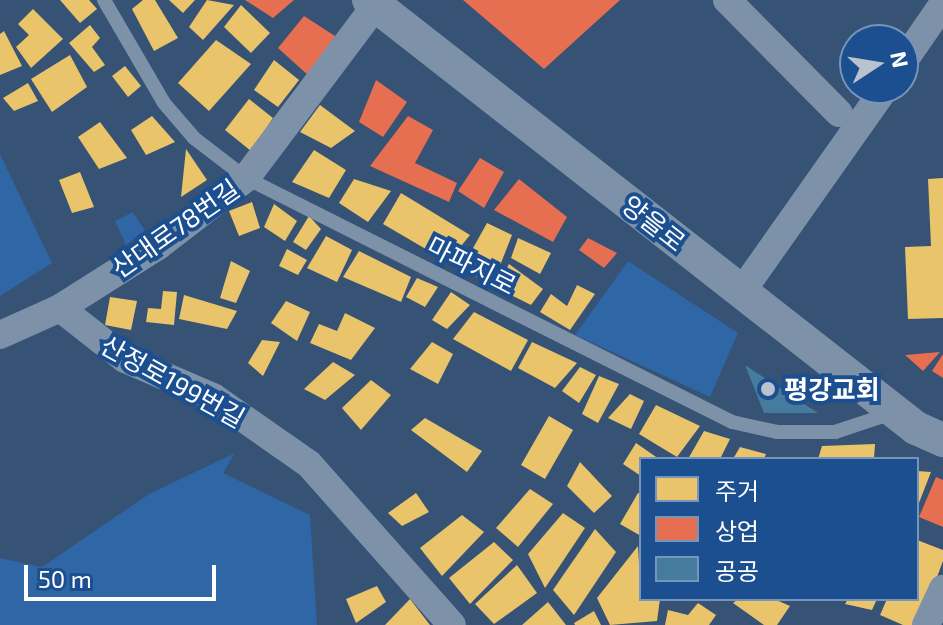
<!DOCTYPE html>
<meta charset="utf-8">
<style>
body{margin:0}
#map{position:relative;width:943px;height:625px;overflow:hidden;background:#365274;font-family:"Exo 2","Noto Sans KR",sans-serif}
div>[style]{position:absolute}
.green>*{inset:0;background:#2f66a5}
.homes>*{inset:0;background:#e9c46a}
.shops>*{inset:0;background:#e76f51}
.public>*{inset:0;background:#457b9d}
.service>*{height:14px;margin:-7px;padding:0 7px;transform-origin:7px;border-radius:7px;background:#7d92a8}
.minor>*{height:28px;margin:-14px;padding:0 14px;transform-origin:14px;border-radius:14px;background:#7d92a8}
.tertiary>*{height:34px;margin:-17px;padding:0 17px;transform-origin:17px;border-radius:17px;background:#7d92a8}
.dots>*{width:22px;height:22px;translate:-50% -50%;box-sizing:border-box;border:4px solid #1b4f8f;border-radius:50%}
span{translate:-50% -50%;white-space:nowrap;text-align:center;line-height:1.15;-webkit-text-stroke:8px #1b4f8f;paint-order:stroke}
.street-label{font-size:26px;color:#fff}
.poi-label{font-size:26px;color:#fff;font-weight:700}
.left{translate:0 -50%;text-align:left}
.legend{position:absolute;left:639px;top:457px;width:280px;height:144px;box-sizing:border-box;background:#1b4f8f;border:2px solid #7695bc;margin:0;padding:10px 14px;list-style:none;font-size:24px;color:#fff}
.legend li{display:flex;align-items:center;gap:16px;height:40px}
.legend b{width:40px;border:2px solid #7695bc}
.north{position:absolute;left:839px;top:24px;width:80px;height:80px;box-sizing:border-box;background:#1b4f8f;border:2px solid #7695bc;border-radius:50%;rotate:78deg;font-size:22px;font-weight:700;line-height:32px;text-align:center;color:#fff}
.north::after{content:'';display:block;margin:auto;width:28px;height:36px;background:#b9c2ce;clip-path:polygon(50% 0,100% 100%,50% 72%,0 100%)}
.scale{position:absolute;left:24px;top:565px;width:192px;height:36px;box-sizing:border-box;border:4px solid #fff;border-top:0;padding-left:10px;font-size:24px;line-height:28px;white-space:nowrap;color:#fff;-webkit-text-stroke:6px #1b4f8f;paint-order:stroke}
</style>
<div id="map">
<div class="green">
<i style="clip-path:polygon(0 154px,52px 263px,0 296px)"></i>
<i style="clip-path:polygon(133px 212px,145px 231px,126px 245px,115px 221px)"></i>
<i style="clip-path:polygon(628px 261px,738px 333px,710px 397px,575px 335px)"></i>
<i style="clip-path:polygon(235px 453px,223px 473px,310px 515px,317px 625px,0 625px,0 558px,42px 567px,149px 494px)"></i>
</div>
<div class="homes">
<i style="clip-path:polygon(60px 0,89px 0,97px 9px,80px 23px)"></i>
<i style="clip-path:polygon(143px 0,155px 0,178px 38px,154px 51px,132px 9px)"></i>
<i style="clip-path:polygon(169px 0,195px 0,183px 13px)"></i>
<i style="clip-path:polygon(207px 0,234px 5px,203px 40px,189px 27px)"></i>
<i style="clip-path:polygon(241px 5px,270px 33px,251px 53px,224px 27px)"></i>
<i style="clip-path:polygon(33px 9px,63px 39px,31px 68px,16px 47px,29px 35px,18px 24px)"></i>
<i style="clip-path:polygon(90px 25px,100px 38px,92px 47px,105px 65px,94px 72px,69px 43px)"></i>
<i style="clip-path:polygon(4px 31px,22px 66px,0 75px,0 34px)"></i>
<i style="clip-path:polygon(216px 40px,251px 64px,209px 111px,178px 83px)"></i>
<i style="clip-path:polygon(70px 55px,87px 87px,52px 112px,31px 79px)"></i>
<i style="clip-path:polygon(274px 60px,299px 80px,278px 107px,254px 90px)"></i>
<i style="clip-path:polygon(125px 66px,141px 86px,128px 97px,112px 76px)"></i>
<i style="clip-path:polygon(28px 83px,38px 101px,14px 111px,3px 98px)"></i>
<i style="clip-path:polygon(249px 99px,273px 118px,251px 151px,225px 130px)"></i>
<i style="clip-path:polygon(320px 105px,355px 131px,331px 148px,300px 132px)"></i>
<i style="clip-path:polygon(152px 116px,175px 142px,146px 155px,131px 130px)"></i>
<i style="clip-path:polygon(100px 122px,127px 158px,99px 169px,78px 137px)"></i>
<i style="clip-path:polygon(186px 149px,207px 180px,181px 197px)"></i>
<i style="clip-path:polygon(314px 150px,346px 170px,329px 198px,292px 182px)"></i>
<i style="clip-path:polygon(80px 172px,94px 207px,72px 213px,59px 180px)"></i>
<i style="clip-path:polygon(943px 178px,943px 318px,908px 319px,905px 247px,931px 246px,928px 179px)"></i>
<i style="clip-path:polygon(354px 179px,391px 191px,368px 222px,339px 203px)"></i>
<i style="clip-path:polygon(401px 193px,470px 235px,448px 262px,383px 224px)"></i>
<i style="clip-path:polygon(252px 202px,260px 228px,239px 236px,229px 211px)"></i>
<i style="clip-path:polygon(274px 204px,297px 221px,285px 241px,264px 227px)"></i>
<i style="clip-path:polygon(309px 216px,321px 229px,306px 250px,293px 242px)"></i>
<i style="clip-path:polygon(487px 223px,512px 235px,492px 286px,462px 268px)"></i>
<i style="clip-path:polygon(326px 236px,352px 250px,337px 282px,307px 268px)"></i>
<i style="clip-path:polygon(518px 238px,551px 253px,540px 274px,511px 258px)"></i>
<i style="clip-path:polygon(287px 249px,307px 260px,298px 275px,279px 266px)"></i>
<i style="clip-path:polygon(359px 251px,411px 277px,401px 302px,343px 277px)"></i>
<i style="clip-path:polygon(231px 261px,250px 271px,236px 303px,220px 298px)"></i>
<i style="clip-path:polygon(509px 264px,543px 289px,531px 305px,497px 288px)"></i>
<i style="clip-path:polygon(417px 278px,438px 287px,425px 307px,406px 297px)"></i>
<i style="clip-path:polygon(577px 285px,595px 294px,570px 330px,540px 312px,551px 294px,567px 306px)"></i>
<i style="clip-path:polygon(163px 291px,177px 292px,174px 325px,146px 322px,148px 308px,161px 309px)"></i>
<i style="clip-path:polygon(451px 292px,470px 305px,447px 329px,432px 320px)"></i>
<i style="clip-path:polygon(184px 295px,237px 311px,227px 329px,179px 319px)"></i>
<i style="clip-path:polygon(110px 297px,137px 301px,131px 330px,105px 325px)"></i>
<i style="clip-path:polygon(286px 301px,310px 312px,297px 341px,271px 323px)"></i>
<i style="clip-path:polygon(474px 312px,528px 340px,511px 371px,453px 339px)"></i>
<i style="clip-path:polygon(345px 313px,375px 328px,351px 360px,310px 343px,319px 324px,337px 331px)"></i>
<i style="clip-path:polygon(262px 340px,280px 342px,263px 376px,248px 363px)"></i>
<i style="clip-path:polygon(432px 342px,453px 354px,438px 384px,410px 369px)"></i>
<i style="clip-path:polygon(532px 342px,577px 363px,555px 388px,518px 368px)"></i>
<i style="clip-path:polygon(333px 362px,355px 375px,325px 400px,304px 389px)"></i>
<i style="clip-path:polygon(580px 367px,596px 375px,579px 403px,562px 391px)"></i>
<i style="clip-path:polygon(599px 376px,619px 384px,598px 423px,582px 414px)"></i>
<i style="clip-path:polygon(371px 380px,391px 395px,361px 430px,342px 408px)"></i>
<i style="clip-path:polygon(630px 394px,644px 401px,631px 429px,608px 418px)"></i>
<i style="clip-path:polygon(656px 405px,700px 426px,677px 457px,639px 434px)"></i>
<i style="clip-path:polygon(549px 416px,573px 430px,545px 479px,521px 465px)"></i>
<i style="clip-path:polygon(425px 418px,482px 451px,467px 472px,411px 430px)"></i>
<i style="clip-path:polygon(704px 431px,730px 439px,720px 459px,688px 459px)"></i>
<i style="clip-path:polygon(636px 443px,659px 459px,641px 459px,641px 476px,623px 464px)"></i>
<i style="clip-path:polygon(875px 444px,874px 459px,818px 459px,822px 446px)"></i>
<i style="clip-path:polygon(740px 447px,766px 454px,764px 459px,733px 459px)"></i>
<i style="clip-path:polygon(580px 462px,612px 496px,594px 513px,567px 486px)"></i>
<i style="clip-path:polygon(917px 471px,931px 472px,917px 508px)"></i>
<i style="clip-path:polygon(530px 489px,553px 504px,518px 547px,496px 528px)"></i>
<i style="clip-path:polygon(416px 493px,429px 512px,402px 526px,388px 513px)"></i>
<i style="clip-path:polygon(638px 493px,641px 494px,641px 536px,620px 524px)"></i>
<i style="clip-path:polygon(563px 513px,585px 528px,545px 588px,528px 554px)"></i>
<i style="clip-path:polygon(462px 515px,484px 532px,442px 576px,420px 548px)"></i>
<i style="clip-path:polygon(595px 529px,616px 552px,574px 615px,553px 590px)"></i>
<i style="clip-path:polygon(917px 540px,943px 550px,943px 561px,919px 625px,903px 625px,880px 615px,887px 599px,917px 599px)"></i>
<i style="clip-path:polygon(494px 542px,513px 560px,470px 604px,449px 578px)"></i>
<i style="clip-path:polygon(638px 546px,641px 599px,660px 599px,657px 621px,610px 625px,597px 598px)"></i>
<i style="clip-path:polygon(517px 565px,537px 593px,494px 624px,475px 604px)"></i>
<i style="clip-path:polygon(377px 586px,386px 602px,356px 623px,346px 599px)"></i>
<i style="clip-path:polygon(410px 599px,430px 625px,385px 625px)"></i>
<i style="clip-path:polygon(738px 599px,774px 599px,790px 606px,777px 625px,764px 625px,733px 603px)"></i>
<i style="clip-path:polygon(848px 599px,877px 599px,872px 610px,845px 604px)"></i>
<i style="clip-path:polygon(548px 602px,566px 625px,522px 625px)"></i>
<i style="clip-path:polygon(698px 603px,716px 615px,709px 625px,665px 625px,668px 610px,688px 615px)"></i>
<i style="clip-path:polygon(594px 611px,601px 625px,575px 625px,574px 623px)"></i>
</div>
<div class="shops">
<i style="clip-path:polygon(245px 0,294px 0,273px 18px)"></i>
<i style="clip-path:polygon(463px 0,620px 0,544px 69px)"></i>
<i style="clip-path:polygon(304px 16px,335px 36px,309px 76px,278px 48px)"></i>
<i style="clip-path:polygon(376px 80px,407px 102px,383px 137px,359px 122px)"></i>
<i style="clip-path:polygon(408px 116px,433px 130px,415px 163px,457px 183px,449px 202px,370px 166px)"></i>
<i style="clip-path:polygon(480px 158px,504px 172px,484px 208px,458px 191px)"></i>
<i style="clip-path:polygon(519px 179px,567px 217px,553px 242px,494px 210px)"></i>
<i style="clip-path:polygon(588px 238px,617px 253px,604px 268px,579px 250px)"></i>
<i style="clip-path:polygon(940px 352px,923px 371px,905px 355px)"></i>
<i style="clip-path:polygon(943px 354px,943px 378px,932px 371px)"></i>
<i style="clip-path:polygon(936px 477px,943px 480px,943px 527px,919px 517px)"></i>
</div>
<div class="public">
<i style="clip-path:polygon(745px 365px,818px 413px,764px 413px)"></i>
</div>
<div class="service">
<i style="left:104px;top:0;width:119px;rotate:59.8deg"></i>
<i style="left:164px;top:103px;width:46px;rotate:49.4deg"></i>
<i style="left:194px;top:138px;width:66px;rotate:37.6deg"></i>
<i style="left:246px;top:178px;width:544px;rotate:26.66deg"></i>
<i style="left:732px;top:422px;width:46px;rotate:12.5deg"></i>
<i style="left:777px;top:432px;width:58px"></i>
<i style="left:835px;top:432px;width:60px;rotate:-18.4deg"></i>
</div>
<div class="minor">
<i style="left:727px;top:0;width:159px;rotate:45.3deg"></i>
<i style="left:903px;top:62px;width:70px;rotate:-55.4deg"></i>
<i style="left:742px;top:291px;width:248px;rotate:-54.8deg"></i>
<i style="left:60px;top:308px;width:83px;rotate:38.1deg"></i>
<i style="left:125px;top:359px;width:96px;rotate:23.4deg"></i>
<i style="left:213px;top:397px;width:117px;rotate:34.9deg"></i>
<i style="left:309px;top:464px;width:215px;rotate:48.4deg"></i>
<i style="left:0;top:335px;width:66px;rotate:-24.2deg"></i>
<i style="left:60px;top:308px;width:116px;rotate:-32.3deg"></i>
<i style="left:158px;top:246px;width:111px;rotate:-37.7deg"></i>
<i style="left:246px;top:178px;width:216px;rotate:-53.1deg"></i>
<i style="left:926px;top:625px;width:40px;rotate:-65deg"></i>
</div>
<div class="tertiary">
<i style="left:369px;top:0;width:695px;rotate:38.04deg"></i>
<i style="left:916px;top:428px;width:30px;rotate:24deg"></i>
</div>
<div class="dots">
<i style="left:768px;top:389px;background:#b9c2ce"></i>
</div>
<div class="street-label">
<span style="left:654px;top:223px;rotate:38deg">양을로</span>
<span style="left:175px;top:228px;rotate:-35deg">산대로78번길</span>
<span style="left:472px;top:265px;rotate:27deg">마파지로</span>
<span style="left:173px;top:381px;rotate:29deg">산정로199번길</span>
</div>
<div class="poi-label">
<span class="left" style="left:784px;top:389px">평강교회</span>
</div>
<ul class="legend">
<li><b style="height:22px;background:#e9c46a"></b>주거</li>
<li><b style="height:22px;background:#e76f51"></b>상업</li>
<li><b style="height:22px;background:#457b9d"></b>공공</li>
</ul>
<div class="north">N</div>
<div class="scale">50 m</div>
</div>
